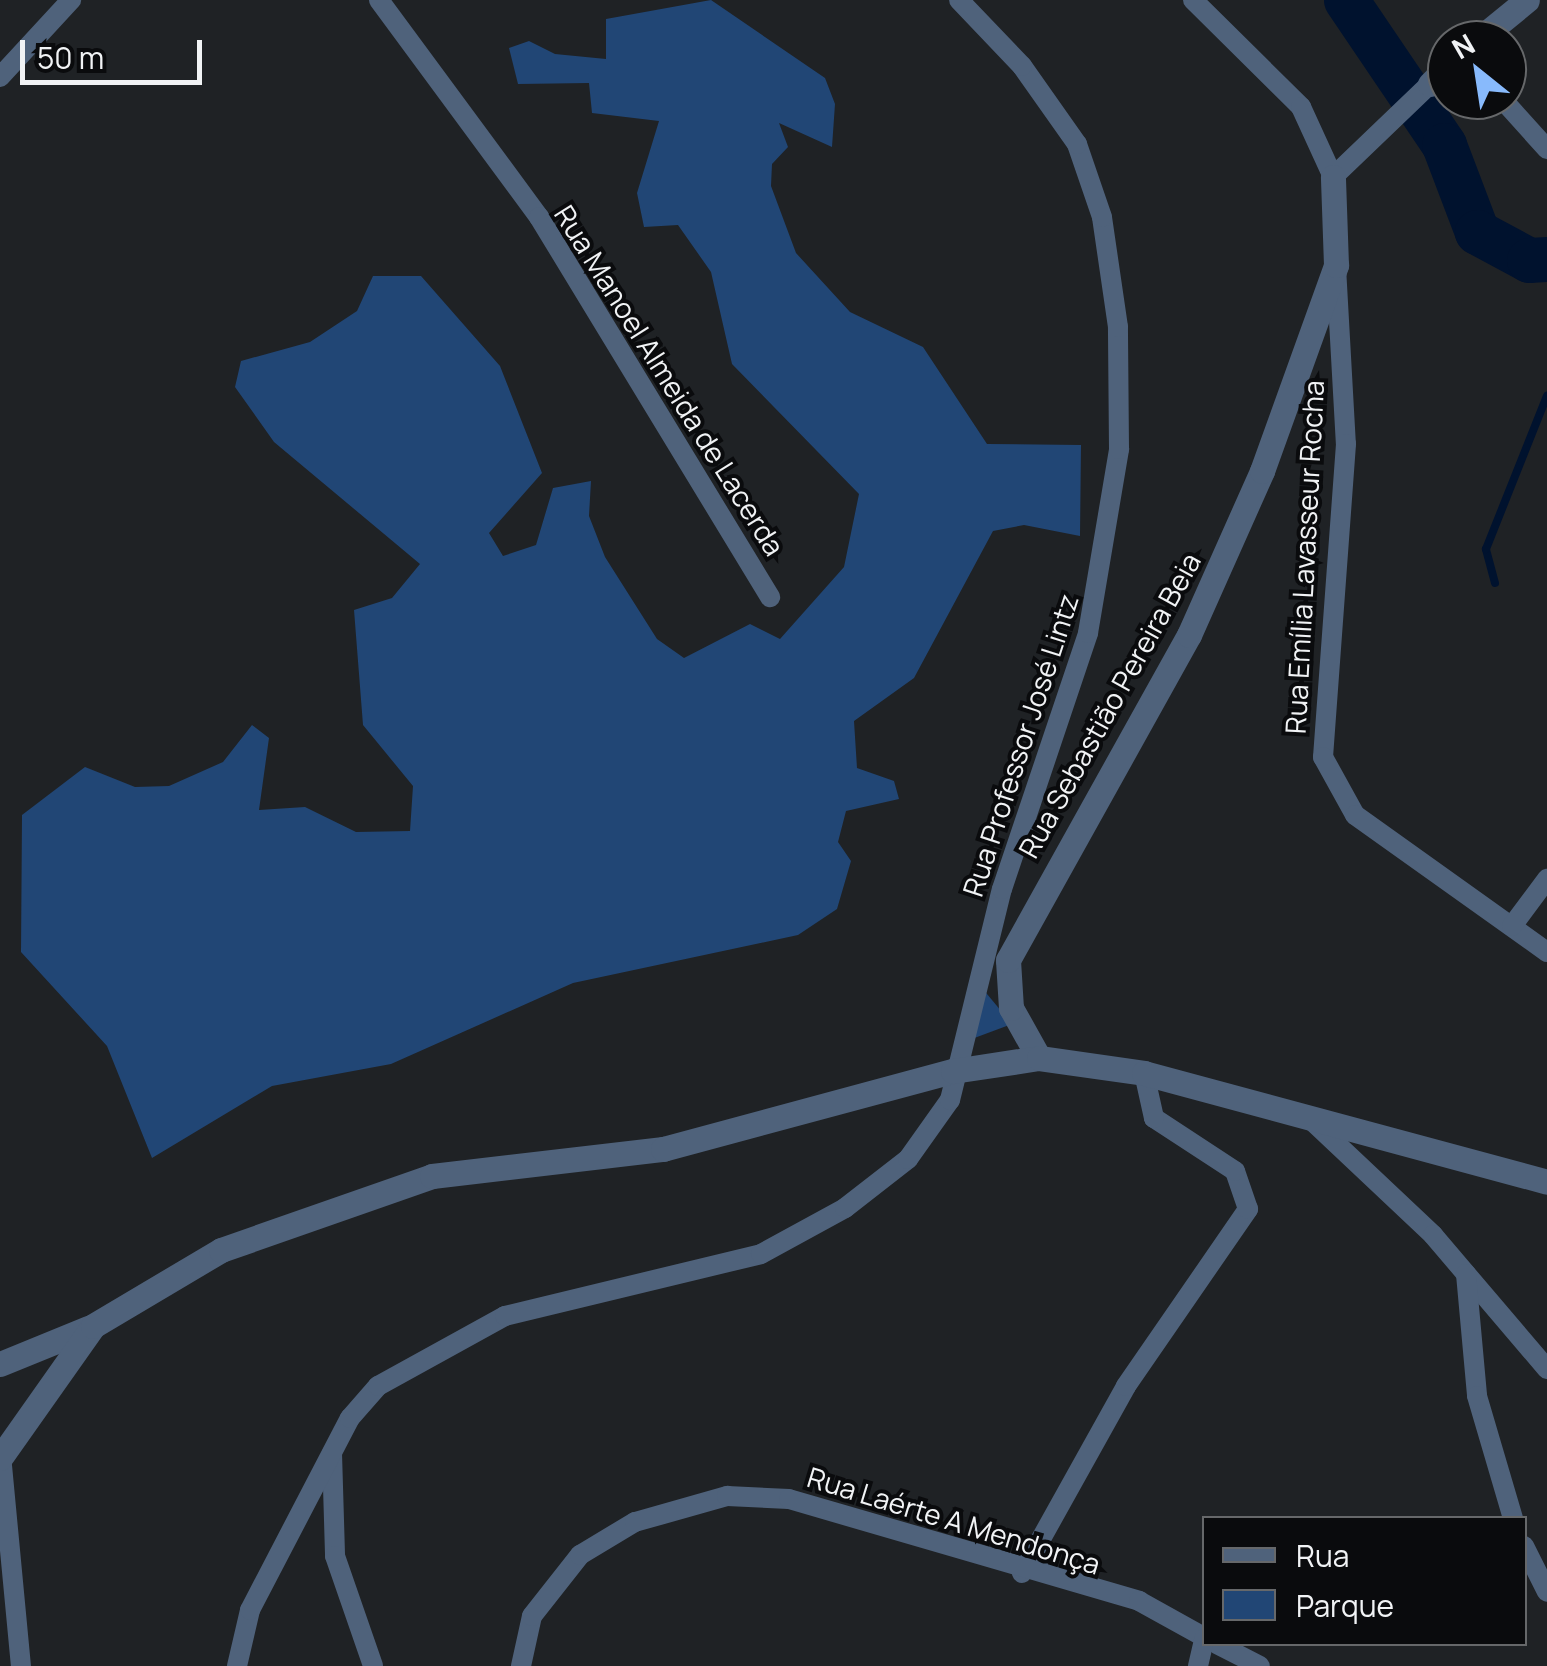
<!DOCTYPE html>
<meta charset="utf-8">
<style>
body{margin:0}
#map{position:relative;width:1547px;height:1666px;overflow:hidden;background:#1f2225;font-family:Manrope,sans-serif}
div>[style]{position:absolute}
.green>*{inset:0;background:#214675}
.stream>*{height:8px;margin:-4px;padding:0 4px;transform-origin:4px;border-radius:4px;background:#00122e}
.river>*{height:45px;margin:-22.5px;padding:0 22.5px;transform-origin:22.5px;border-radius:22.5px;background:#00122e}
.minor>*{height:20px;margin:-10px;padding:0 10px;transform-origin:10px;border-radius:10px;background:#4f627b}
.tertiary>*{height:25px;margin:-12.5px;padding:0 12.5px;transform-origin:12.5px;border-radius:12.5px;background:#4f627b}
span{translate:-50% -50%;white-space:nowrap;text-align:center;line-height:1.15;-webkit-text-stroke:8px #0a0b0d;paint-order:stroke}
.street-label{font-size:28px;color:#f1f3f5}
.legend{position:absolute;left:1202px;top:1516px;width:325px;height:130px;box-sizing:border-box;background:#0a0b0d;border:2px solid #66686a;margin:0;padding:12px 18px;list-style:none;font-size:30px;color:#f1f3f5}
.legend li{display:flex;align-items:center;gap:20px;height:50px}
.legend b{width:50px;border:2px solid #66686a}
.north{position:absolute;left:1427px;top:20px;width:100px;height:100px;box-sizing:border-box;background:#0a0b0d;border:2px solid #66686a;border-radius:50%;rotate:330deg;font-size:28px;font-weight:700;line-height:40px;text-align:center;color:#f1f3f5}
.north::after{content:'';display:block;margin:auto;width:35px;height:45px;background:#88bafc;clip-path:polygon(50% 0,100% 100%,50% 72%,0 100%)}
.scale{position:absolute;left:20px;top:40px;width:182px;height:45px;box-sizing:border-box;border:5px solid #f1f3f5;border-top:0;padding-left:12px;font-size:30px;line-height:35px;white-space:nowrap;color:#f1f3f5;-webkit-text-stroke:8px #0a0b0d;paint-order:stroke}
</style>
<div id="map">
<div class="green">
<i style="clip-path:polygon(711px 0,825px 78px,835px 104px,832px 147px,779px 123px,788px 147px,772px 164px,771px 186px,796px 253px,850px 312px,923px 347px,987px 444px,1081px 445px,1080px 536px,1024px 525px,993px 531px,914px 678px,854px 721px,857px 768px,894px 781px,899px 799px,846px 811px,838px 842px,851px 861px,837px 909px,798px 935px,573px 983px,391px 1064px,272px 1086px,152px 1158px,107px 1046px,21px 952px,22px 815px,85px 767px,135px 787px,169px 786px,223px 762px,252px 725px,269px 738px,259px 810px,305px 807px,356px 832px,410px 831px,413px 786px,363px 725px,354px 610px,392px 598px,420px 564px,274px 442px,235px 387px,241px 361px,310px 342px,357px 311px,373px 276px,421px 276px,500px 366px,542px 473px,489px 533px,503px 556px,536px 545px,553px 488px,591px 481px,589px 516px,605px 557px,657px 639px,684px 658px,750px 624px,780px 639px,844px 567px,859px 494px,732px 364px,711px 272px,678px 225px,644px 227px,637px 193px,659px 121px,592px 113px,589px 83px,518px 84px,509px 48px,529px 41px,555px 54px,606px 59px,606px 19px)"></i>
<i style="clip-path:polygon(982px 988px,1012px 1024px,969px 1040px)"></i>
</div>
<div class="stream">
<i style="left:1495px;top:583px;width:35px;rotate:-105deg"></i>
<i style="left:1486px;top:549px;width:165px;rotate:-68.3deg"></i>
</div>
<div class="river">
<i style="left:1346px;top:0;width:175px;rotate:55.9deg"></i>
<i style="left:1444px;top:145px;width:93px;rotate:69.2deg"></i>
<i style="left:1477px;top:232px;width:59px;rotate:28.3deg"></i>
<i style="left:1529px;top:260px;width:18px;rotate:-3deg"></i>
</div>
<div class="minor">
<i style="left:379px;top:0;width:270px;rotate:53.6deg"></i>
<i style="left:539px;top:217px;width:445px;rotate:58.7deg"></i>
<i style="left:1193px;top:0;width:152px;rotate:44.7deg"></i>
<i style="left:1301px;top:107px;width:77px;rotate:65.4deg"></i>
<i style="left:1333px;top:177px;width:134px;rotate:-43.8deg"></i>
<i style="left:0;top:77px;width:105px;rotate:-47.3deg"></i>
<i style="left:1503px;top:100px;width:66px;rotate:48.1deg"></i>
<i style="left:1336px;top:267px;width:177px;rotate:86.8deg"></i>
<i style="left:1346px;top:444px;width:314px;rotate:94.2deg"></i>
<i style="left:1323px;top:757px;width:66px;rotate:61.1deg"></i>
<i style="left:1355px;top:815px;width:236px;rotate:35.5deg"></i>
<i style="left:1512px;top:926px;width:59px;rotate:-53.3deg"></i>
<i style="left:1308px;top:1117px;width:172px;rotate:43.3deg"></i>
<i style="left:1433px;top:1235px;width:176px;rotate:49.6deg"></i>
<i style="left:1466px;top:1274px;width:122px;rotate:84.8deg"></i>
<i style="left:1477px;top:1396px;width:127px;rotate:73.6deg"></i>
<i style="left:332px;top:1453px;width:103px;rotate:88.3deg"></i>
<i style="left:335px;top:1556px;width:116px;rotate:70.9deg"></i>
<i style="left:1px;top:1455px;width:212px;rotate:84.6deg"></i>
<i style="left:1524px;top:1546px;width:51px;rotate:63.4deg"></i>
<i style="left:1022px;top:1573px;width:214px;rotate:-60.9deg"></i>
<i style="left:1126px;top:1386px;width:215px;rotate:-55.4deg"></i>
<i style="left:1248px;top:1209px;width:40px;rotate:-108.9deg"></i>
<i style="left:1235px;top:1171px;width:97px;rotate:-146.8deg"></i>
<i style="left:1154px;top:1118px;width:46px;rotate:-102.5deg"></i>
<i style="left:1217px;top:1644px;width:48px;rotate:27.1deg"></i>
<i style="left:237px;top:1666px;width:57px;rotate:-76.9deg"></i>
<i style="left:250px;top:1610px;width:216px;rotate:-62.5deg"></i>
<i style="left:350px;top:1418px;width:43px;rotate:-48.8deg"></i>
<i style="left:378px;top:1386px;width:145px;rotate:-28.9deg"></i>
<i style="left:505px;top:1316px;width:263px;rotate:-13.6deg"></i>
<i style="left:761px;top:1254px;width:96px;rotate:-28.7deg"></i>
<i style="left:845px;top:1208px;width:80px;rotate:-37.9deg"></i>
<i style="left:908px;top:1159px;width:72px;rotate:-54.6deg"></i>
<i style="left:950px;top:1100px;width:217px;rotate:-76.2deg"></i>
<i style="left:1002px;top:889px;width:270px;rotate:-71.4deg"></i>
<i style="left:1088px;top:633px;width:187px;rotate:-80.4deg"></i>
<i style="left:1119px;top:449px;width:122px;rotate:-90.5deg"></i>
<i style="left:1118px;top:327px;width:111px;rotate:-98.3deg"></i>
<i style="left:1102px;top:217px;width:77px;rotate:-108.9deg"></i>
<i style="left:1077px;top:144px;width:95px;rotate:-125.2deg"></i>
<i style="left:1022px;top:66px;width:91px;rotate:-133.7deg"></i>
<i style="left:521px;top:1666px;width:51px;rotate:-77.6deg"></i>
<i style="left:532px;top:1616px;width:78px;rotate:-51.8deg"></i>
<i style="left:580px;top:1555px;width:64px;rotate:-31deg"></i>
<i style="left:635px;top:1522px;width:96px;rotate:-15.8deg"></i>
<i style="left:727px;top:1496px;width:62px;rotate:2.8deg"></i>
<i style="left:789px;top:1499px;width:365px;rotate:16.2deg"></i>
<i style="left:1139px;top:1601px;width:74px;rotate:29deg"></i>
<i style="left:1198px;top:1666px;width:28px;rotate:-77deg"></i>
</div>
<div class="tertiary">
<i style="left:1478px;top:40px;width:63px;rotate:-39.2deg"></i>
<i style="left:1430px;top:84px;width:24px;rotate:-45deg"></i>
<i style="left:1039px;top:1058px;width:57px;rotate:-119.2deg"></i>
<i style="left:1011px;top:1008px;width:48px;rotate:-93.6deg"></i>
<i style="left:1008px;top:960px;width:372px;rotate:-60.9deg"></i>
<i style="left:1189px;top:635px;width:180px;rotate:-66deg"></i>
<i style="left:1262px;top:471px;width:219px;rotate:-70.2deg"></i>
<i style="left:1336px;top:265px;width:88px;rotate:-92deg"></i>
<i style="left:0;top:1364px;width:95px;rotate:-22.2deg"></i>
<i style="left:0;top:1458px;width:161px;rotate:-54.8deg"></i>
<i style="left:93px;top:1326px;width:149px;rotate:-30.7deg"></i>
<i style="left:221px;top:1250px;width:224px;rotate:-19.3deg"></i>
<i style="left:432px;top:1176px;width:233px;rotate:-6.7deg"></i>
<i style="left:663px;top:1149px;width:300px;rotate:-15.1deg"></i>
<i style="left:953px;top:1071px;width:87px;rotate:-8.6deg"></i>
<i style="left:1039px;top:1058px;width:106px;rotate:8.1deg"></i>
<i style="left:1144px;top:1073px;width:417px;rotate:15.1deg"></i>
</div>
<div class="street-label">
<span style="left:670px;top:380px;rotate:58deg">Rua Manoel Almeida de Lacerda</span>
<span style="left:1304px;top:557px;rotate:-87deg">Rua Emília Lavasseur Rocha</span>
<span style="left:1109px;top:705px;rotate:-61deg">Rua Sebastião Pereira Beia</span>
<span style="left:1020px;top:745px;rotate:-72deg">Rua Professor José Lintz</span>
<span style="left:954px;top:1520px;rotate:17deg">Rua Laérte A Mendonça</span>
</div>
<ul class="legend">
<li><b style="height:12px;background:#4f627b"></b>Rua</li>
<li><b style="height:28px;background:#214675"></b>Parque</li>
</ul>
<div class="north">N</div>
<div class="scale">50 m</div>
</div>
